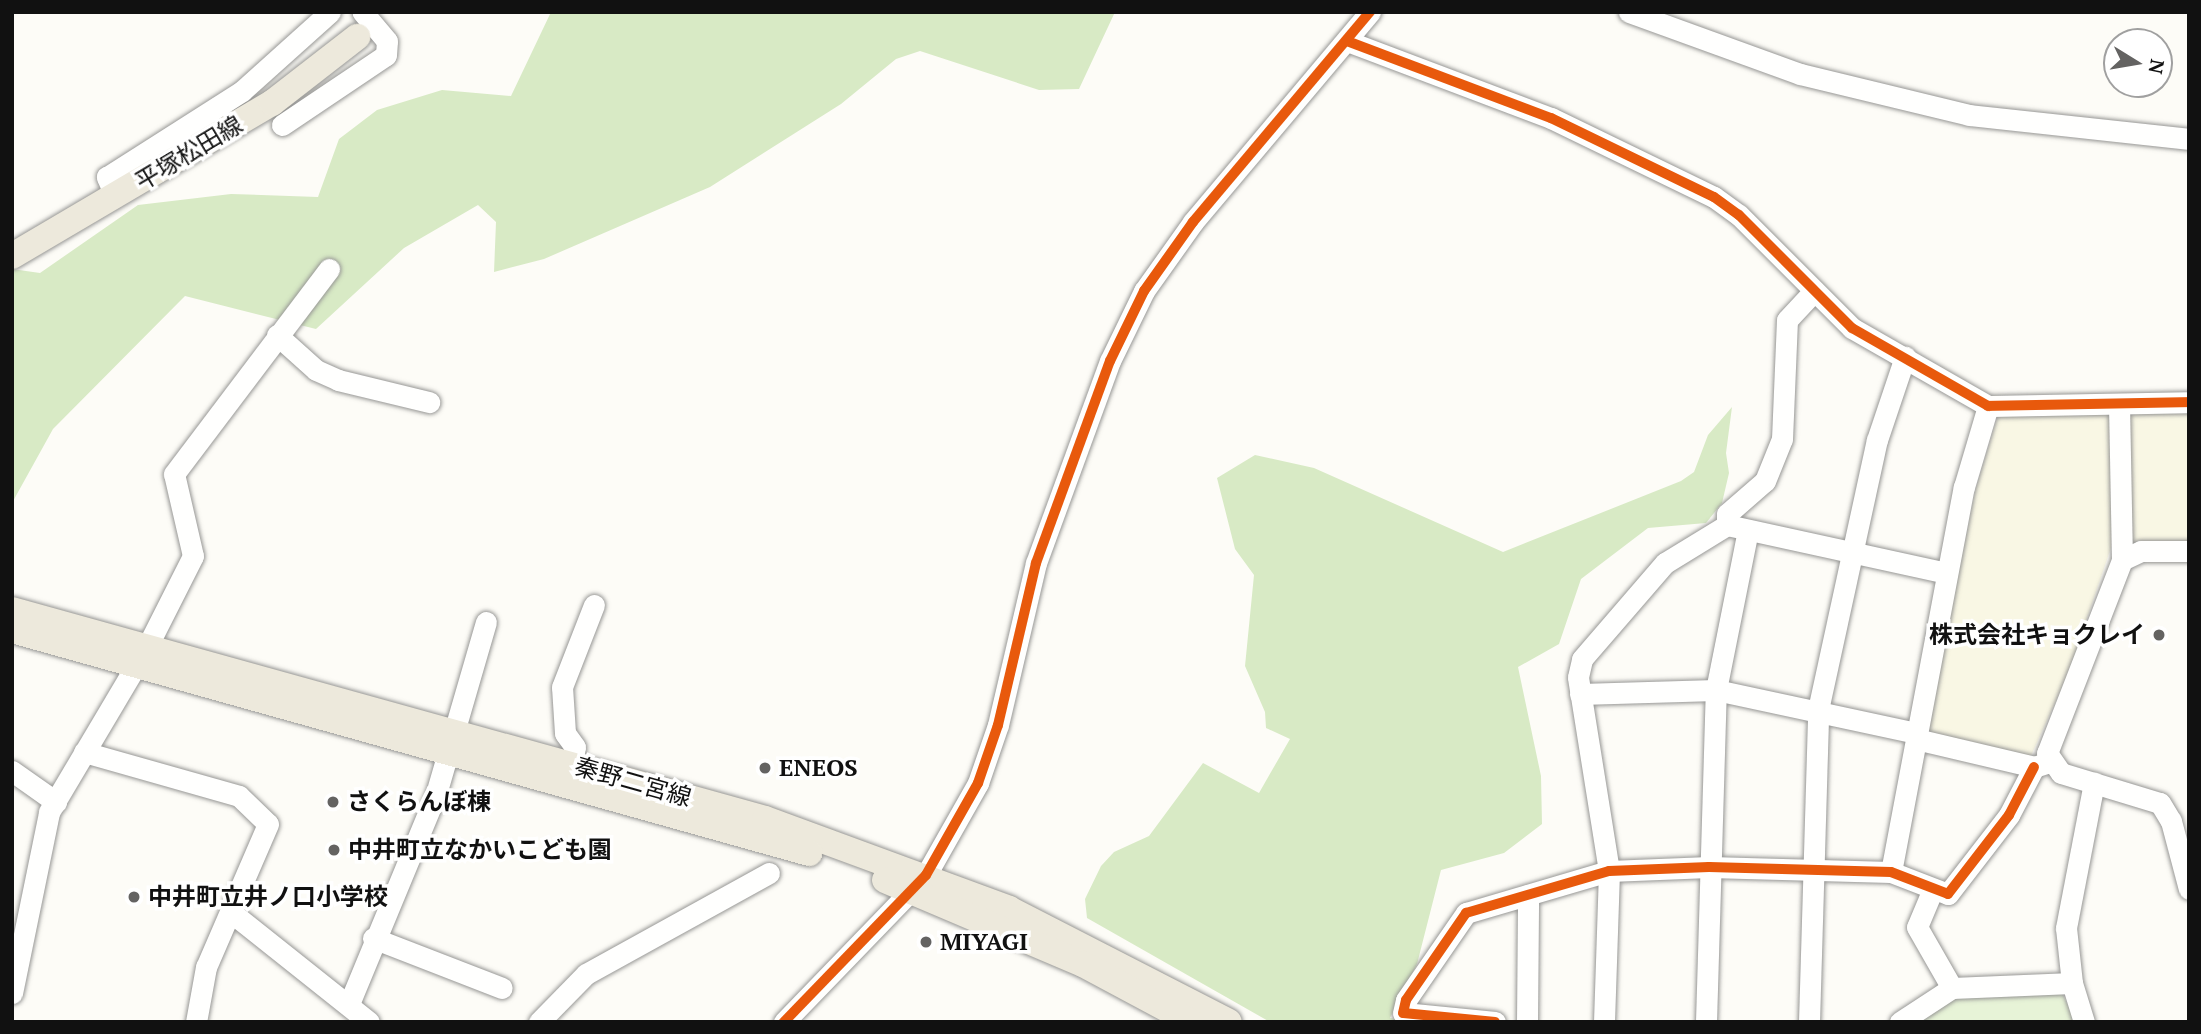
<!DOCTYPE html>
<meta charset="utf-8">
<style>
body{margin:0}
#map{position:relative;width:2201px;height:1034px;overflow:hidden;background:#fdfcf7;font-family:"PT Serif","Noto Sans JP",serif}
div>[style]{position:absolute}
.farmland>*{inset:0;background:#f9f7e4}
.green>*{inset:0;background:#e7f3d7}
.forest>*{inset:0;background:#d8eac5}
.roads{filter:drop-shadow(0 0 2px #979795) drop-shadow(0 0 2px #979795)}
.minor>*{height:21px;margin:-10.5px;padding:0 10.5px;transform-origin:10.5px;border-radius:10.5px;background:#fffffe}
.major>*{height:26px;margin:-13px;padding:0 13px;transform-origin:13px;border-radius:13px;background:#ede9dc}
.cycleway>*{height:10px;margin:-5px;padding:0 5px;transform-origin:5px;border-radius:5px;background:#e8590c}
.dots>*{width:19px;height:19px;translate:-50% -50%;box-sizing:border-box;border:4px solid #fff;border-radius:50%}
span{translate:-50% -50%;white-space:nowrap;text-align:center;line-height:1.15;-webkit-text-stroke:7px #fff;paint-order:stroke}
.street-label{font-size:24px;color:#111}
.poi-label{font-size:24px;color:#111;font-weight:700}
.right{translate:-100% -50%;text-align:right}
.left{translate:0 -50%;text-align:left}
.frame{position:absolute;inset:0;border:14px solid #111;pointer-events:none}
.north{position:absolute;left:2103px;top:28px;width:70px;height:70px;box-sizing:border-box;background:#fff;border:2px solid #a0a0a0;border-radius:50%;rotate:101deg;font-size:19px;font-weight:700;line-height:28px;text-align:center;color:#111}
.north::after{content:'';display:block;margin:auto;width:24px;height:32px;background:#646362;clip-path:polygon(50% 0,100% 100%,50% 72%,0 100%)}
</style>
<div id="map">
<div class="farmland">
<i style="clip-path:polygon(2189px 405px,2189px 544px,2132px 547px,2126px 541px,2130px 410px)"></i>
<i style="clip-path:polygon(2001px 406px,2109px 406px,2114px 539px,2068px 674px,2030px 758px,1934px 737px,1926px 725px,1976px 488px)"></i>
</div>
<div class="green">
<i style="clip-path:polygon(2061px 991px,2076px 1022px,1911px 1022px,1945px 999px)"></i>
</div>
<div class="forest">
<i style="clip-path:polygon(551px 12px,1115px 12px,1079px 89px,1039px 90px,920px 51px,896px 59px,841px 104px,710px 187px,544px 259px,494px 272px,496px 222px,478px 205px,404px 248px,316px 329px,185px 296px,53px 429px,12px 503px,12px 269px,40px 273px,138px 205px,231px 194px,318px 197px,339px 139px,377px 110px,442px 90px,511px 96px)"></i>
<i style="clip-path:polygon(1732px 407px,1726px 453px,1729px 473px,1722px 503px,1706px 523px,1648px 528px,1581px 579px,1559px 644px,1518px 667px,1541px 776px,1542px 824px,1504px 853px,1441px 870px,1417px 964px,1390px 1018px,1417px 1022px,1270px 1022px,1087px 918px,1085px 899px,1101px 866px,1114px 852px,1149px 836px,1203px 763px,1259px 793px,1290px 739px,1266px 728px,1265px 712px,1245px 666px,1254px 575px,1235px 549px,1217px 478px,1255px 455px,1314px 468px,1503px 552px,1681px 481px,1694px 472px,1708px 435px)"></i>
</div>
<div class="roads">
<div class="minor">
<i style="left:1629px;top:12px;width:182px;rotate:19.9deg"></i>
<i style="left:1800px;top:74px;width:174px;rotate:13.6deg"></i>
<i style="left:1969px;top:115px;width:221px;rotate:6.2deg"></i>
<i style="left:1347px;top:41px;width:218px;rotate:20.7deg"></i>
<i style="left:1551px;top:118px;width:181px;rotate:25.9deg"></i>
<i style="left:1714px;top:197px;width:31px;rotate:36deg"></i>
<i style="left:1739px;top:215px;width:160px;rotate:45deg"></i>
<i style="left:1852px;top:328px;width:157px;rotate:29.8deg"></i>
<i style="left:1988px;top:406px;width:201px;rotate:-1.1deg"></i>
<i style="left:282px;top:125px;width:125px;rotate:-33.9deg"></i>
<i style="left:386px;top:55px;width:14px;rotate:-86deg"></i>
<i style="left:387px;top:41px;width:38px;rotate:-130deg"></i>
<i style="left:115px;top:196px;width:21px;rotate:-113deg"></i>
<i style="left:107px;top:177px;width:160px;rotate:-32.5deg"></i>
<i style="left:242px;top:91px;width:118px;rotate:-41.9deg"></i>
<i style="left:277px;top:335px;width:52px;rotate:41.9deg"></i>
<i style="left:316px;top:370px;width:24px;rotate:24deg"></i>
<i style="left:338px;top:380px;width:94px;rotate:13.6deg"></i>
<i style="left:2119px;top:404px;width:156px;rotate:88.9deg"></i>
<i style="left:1727px;top:525px;width:11px;rotate:-90deg"></i>
<i style="left:1727px;top:514px;width:50px;rotate:-41deg"></i>
<i style="left:1765px;top:481px;width:45px;rotate:-68deg"></i>
<i style="left:1782px;top:439px;width:119px;rotate:-87.6deg"></i>
<i style="left:1787px;top:320px;width:40px;rotate:-47deg"></i>
<i style="left:2189px;top:551px;width:48px;rotate:180deg"></i>
<i style="left:2141px;top:551px;width:21px;rotate:155deg"></i>
<i style="left:2122px;top:560px;width:207px;rotate:111.2deg"></i>
<i style="left:2047px;top:753px;width:24px;rotate:55deg"></i>
<i style="left:2061px;top:773px;width:103px;rotate:16.9deg"></i>
<i style="left:2160px;top:803px;width:21px;rotate:59deg"></i>
<i style="left:2171px;top:821px;width:70px;rotate:75.2deg"></i>
<i style="left:1580px;top:694px;width:136px;rotate:-1.7deg"></i>
<i style="left:1716px;top:690px;width:206px;rotate:12.1deg"></i>
<i style="left:1916px;top:739px;width:121px;rotate:13.3deg"></i>
<i style="left:2034px;top:767px;width:13px;rotate:-18deg"></i>
<i style="left:84px;top:752px;width:161px;rotate:15.8deg"></i>
<i style="left:239px;top:796px;width:40px;rotate:44deg"></i>
<i style="left:268px;top:824px;width:156px;rotate:113.4deg"></i>
<i style="left:206px;top:967px;width:56px;rotate:100.3deg"></i>
<i style="left:572px;top:765px;width:18px;rotate:-81deg"></i>
<i style="left:575px;top:747px;width:17px;rotate:-126deg"></i>
<i style="left:565px;top:733px;width:46px;rotate:-93.7deg"></i>
<i style="left:562px;top:687px;width:88px;rotate:-68.7deg"></i>
<i style="left:12px;top:771px;width:54px;rotate:35.2deg"></i>
<i style="left:1891px;top:872px;width:392px;rotate:-79.3deg"></i>
<i style="left:1964px;top:487px;width:84px;rotate:-73.5deg"></i>
<i style="left:1933px;top:889px;width:41px;rotate:112.8deg"></i>
<i style="left:1917px;top:927px;width:70px;rotate:60.2deg"></i>
<i style="left:232px;top:913px;width:175px;rotate:38.5deg"></i>
<i style="left:373px;top:938px;width:138px;rotate:21.2deg"></i>
<i style="left:12px;top:993px;width:185px;rotate:-78.4deg"></i>
<i style="left:49px;top:812px;width:192px;rotate:-59.3deg"></i>
<i style="left:147px;top:647px;width:102px;rotate:-63.2deg"></i>
<i style="left:193px;top:556px;width:84px;rotate:-103deg"></i>
<i style="left:174px;top:474px;width:257px;rotate:-52.9deg"></i>
<i style="left:349px;top:1004px;width:227px;rotate:-67.5deg"></i>
<i style="left:436px;top:794px;width:179px;rotate:-73.8deg"></i>
<i style="left:539px;top:1022px;width:67px;rotate:-45.6deg"></i>
<i style="left:586px;top:974px;width:209px;rotate:-28.9deg"></i>
<i style="left:784px;top:1022px;width:204px;rotate:-46deg"></i>
<i style="left:926px;top:875px;width:106px;rotate:-60.5deg"></i>
<i style="left:978px;top:783px;width:61px;rotate:-71deg"></i>
<i style="left:998px;top:725px;width:166px;rotate:-76.8deg"></i>
<i style="left:1036px;top:563px;width:215px;rotate:-69.9deg"></i>
<i style="left:1110px;top:361px;width:78px;rotate:-64.1deg"></i>
<i style="left:1144px;top:291px;width:85px;rotate:-54.6deg"></i>
<i style="left:1193px;top:222px;width:275px;rotate:-49.9deg"></i>
<i style="left:1495px;top:1022px;width:92px;rotate:-174.4deg"></i>
<i style="left:1403px;top:1013px;width:13px;rotate:-77deg"></i>
<i style="left:1406px;top:1000px;width:106px;rotate:-55.4deg"></i>
<i style="left:1466px;top:913px;width:149px;rotate:-16.4deg"></i>
<i style="left:1609px;top:871px;width:100px;rotate:-2.3deg"></i>
<i style="left:1709px;top:867px;width:182px;rotate:1.6deg"></i>
<i style="left:1891px;top:872px;width:61px;rotate:21.1deg"></i>
<i style="left:1948px;top:894px;width:100px;rotate:-52.3deg"></i>
<i style="left:2009px;top:815px;width:54px;rotate:-62.5deg"></i>
<i style="left:1527px;top:1022px;width:127px;rotate:-89.5deg"></i>
<i style="left:1604px;top:1022px;width:151px;rotate:-88.1deg"></i>
<i style="left:1609px;top:871px;width:196px;rotate:-99.1deg"></i>
<i style="left:1578px;top:677px;width:18px;rotate:-77deg"></i>
<i style="left:1582px;top:659px;width:127px;rotate:-49.2deg"></i>
<i style="left:1665px;top:563px;width:73px;rotate:-31.5deg"></i>
<i style="left:1727px;top:525px;width:225px;rotate:12.3deg"></i>
<i style="left:1706px;top:1022px;width:332px;rotate:-88.3deg"></i>
<i style="left:1716px;top:690px;width:163px;rotate:-78.7deg"></i>
<i style="left:1809px;top:1022px;width:312px;rotate:-88.3deg"></i>
<i style="left:1818px;top:710px;width:276px;rotate:-77.7deg"></i>
<i style="left:1877px;top:440px;width:88px;rotate:-71.4deg"></i>
<i style="left:1900px;top:1022px;width:62px;rotate:-33.2deg"></i>
<i style="left:1952px;top:988px;width:120px;rotate:-2.4deg"></i>
<i style="left:2084px;top:1022px;width:41px;rotate:-107.1deg"></i>
<i style="left:2072px;top:983px;width:55px;rotate:-96.2deg"></i>
<i style="left:2066px;top:928px;width:148px;rotate:-79.1deg"></i>
</div>
<div class="major">
<i style="left:12px;top:256px;width:302px;rotate:-30.5deg"></i>
<i style="left:272px;top:103px;width:108px;rotate:-37.8deg"></i>
<i style="left:12px;top:610px;width:781px;rotate:15.51deg"></i>
<i style="left:765px;top:819px;width:260px;rotate:20.2deg"></i>
<i style="left:1009px;top:909px;width:247px;rotate:27.2deg"></i>
<i style="left:12px;top:630px;width:828px;rotate:15.63deg"></i>
<i style="left:885px;top:880px;width:215px;rotate:23deg"></i>
<i style="left:1083px;top:964px;width:123px;rotate:28.2deg"></i>
</div>
</div>
<div class="cycleway">
<i style="left:1347px;top:41px;width:218px;rotate:20.7deg"></i>
<i style="left:1551px;top:118px;width:181px;rotate:25.9deg"></i>
<i style="left:1714px;top:197px;width:31px;rotate:36deg"></i>
<i style="left:1739px;top:215px;width:160px;rotate:45deg"></i>
<i style="left:1852px;top:328px;width:157px;rotate:29.8deg"></i>
<i style="left:1988px;top:406px;width:201px;rotate:-1.1deg"></i>
<i style="left:784px;top:1022px;width:204px;rotate:-46deg"></i>
<i style="left:926px;top:875px;width:106px;rotate:-60.5deg"></i>
<i style="left:978px;top:783px;width:61px;rotate:-71deg"></i>
<i style="left:998px;top:725px;width:166px;rotate:-76.8deg"></i>
<i style="left:1036px;top:563px;width:215px;rotate:-69.9deg"></i>
<i style="left:1110px;top:361px;width:78px;rotate:-64.1deg"></i>
<i style="left:1144px;top:291px;width:85px;rotate:-54.6deg"></i>
<i style="left:1193px;top:222px;width:275px;rotate:-49.9deg"></i>
<i style="left:1495px;top:1022px;width:92px;rotate:-174.4deg"></i>
<i style="left:1403px;top:1013px;width:13px;rotate:-77deg"></i>
<i style="left:1406px;top:1000px;width:106px;rotate:-55.4deg"></i>
<i style="left:1466px;top:913px;width:149px;rotate:-16.4deg"></i>
<i style="left:1609px;top:871px;width:100px;rotate:-2.3deg"></i>
<i style="left:1709px;top:867px;width:182px;rotate:1.6deg"></i>
<i style="left:1891px;top:872px;width:61px;rotate:21.1deg"></i>
<i style="left:1948px;top:894px;width:100px;rotate:-52.3deg"></i>
<i style="left:2009px;top:815px;width:54px;rotate:-62.5deg"></i>
</div>
<div class="dots">
<i style="left:2159px;top:635px;background:#646362"></i>
<i style="left:765px;top:768px;background:#646362"></i>
<i style="left:333px;top:802px;background:#646362"></i>
<i style="left:334px;top:850px;background:#646362"></i>
<i style="left:134px;top:897px;background:#646362"></i>
<i style="left:926px;top:942px;background:#646362"></i>
</div>
<div class="street-label">
<span style="left:189px;top:153px;rotate:-31deg">平塚松田線</span>
<span style="left:633px;top:782px;rotate:16deg">秦野二宮線</span>
</div>
<div class="poi-label">
<span class="right" style="left:2145px;top:635px">株式会社キョクレイ</span>
<span class="left" style="left:779px;top:768px">ENEOS</span>
<span class="left" style="left:347px;top:802px">さくらんぼ棟</span>
<span class="left" style="left:348px;top:850px">中井町立なかいこども園</span>
<span class="left" style="left:148px;top:897px">中井町立井ノ口小学校</span>
<span class="left" style="left:940px;top:942px">MIYAGI</span>
</div>
<div class="frame"></div>
<div class="north">N</div>
</div>
